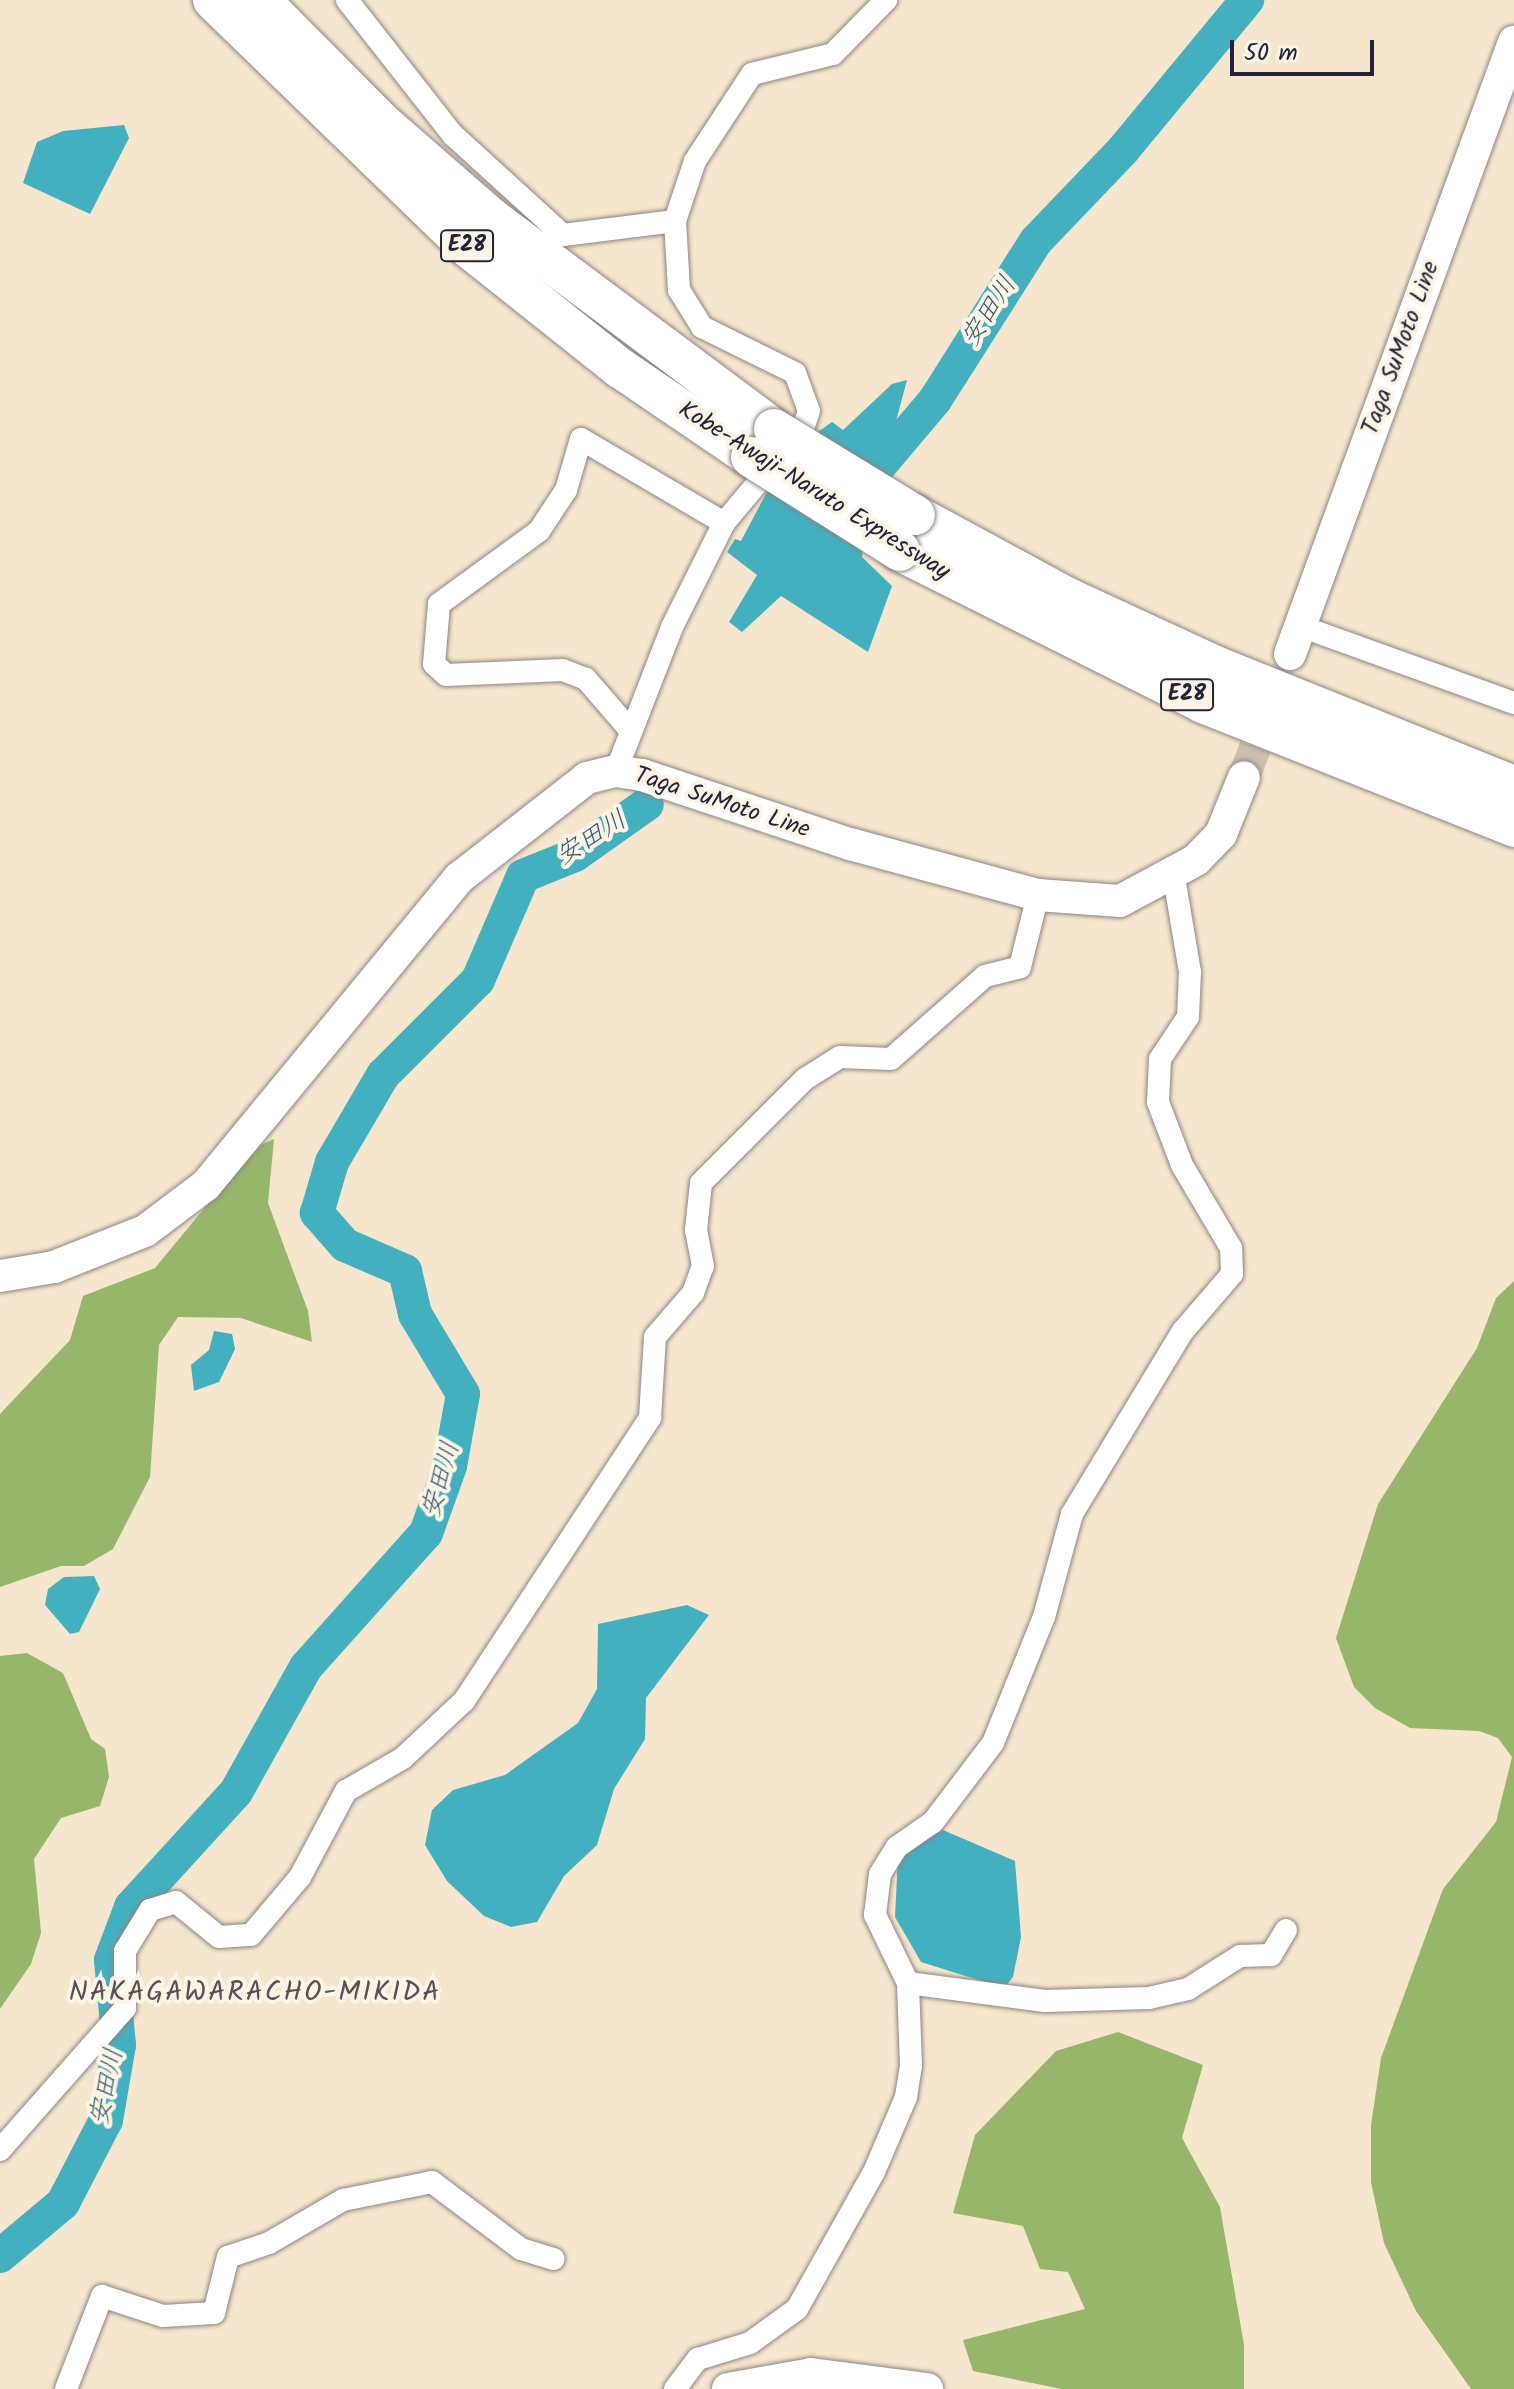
<!DOCTYPE html>
<meta charset="utf-8">
<style>
body{margin:0}
#map{position:relative;width:1514px;height:2389px;overflow:hidden;background:#f6e6cd;font-family:Kalam,"Klee One",sans-serif}
div>[style]{position:absolute}
.forest>*{inset:0;background:#96b66a}
.water>*{inset:0;background:#42b0bf}
.river>*{height:34px;margin:-17px;padding:0 17px;transform-origin:17px;border-radius:17px;background:#42b0bf}
.secondary-tunnel>*{height:32px;margin-top:-16px;transform-origin:0;background:repeating-linear-gradient(90deg,#ccbfb0 0 32px,transparent 0 48px)}
.roads{filter:drop-shadow(0 0 2px #8c8484) drop-shadow(0 0 2px #8c8484)}
.street>*{height:22px;margin:-11px;padding:0 11px;transform-origin:11px;border-radius:11px;background:#fff}
.secondary>*{height:32px;margin:-16px;padding:0 16px;transform-origin:16px;border-radius:16px;background:#fff}
.highway>*{height:40px;margin:-20px;padding:0 20px;transform-origin:20px;border-radius:20px;background:#fff}
.bridges{filter:drop-shadow(0 0 2px #8c8484) drop-shadow(0 0 2px #8c8484)}
.highway-bridge>*{height:40px;margin:-20px;padding:0 20px;transform-origin:20px;border-radius:20px;background:#fff}
span{translate:-50% -50%;white-space:nowrap;text-align:center;line-height:1.15;-webkit-text-stroke:8px #fcf5e5;paint-order:stroke}
.shield-label span{padding:2px 6px;background:#fcf5e5;border:2px solid;border-radius:6px;-webkit-text-stroke-width:0}
.shield-label{font-size:22px;color:#22223b;font-weight:700}
.street-label{font-size:24px;color:#22223b}
.water-label{font-size:26px;color:#2f5b70;font-style:italic}
.quarter-label{font-size:28px;color:#5c4f54;letter-spacing:2px}
.scale{position:absolute;left:1230px;top:40px;width:144px;height:36px;box-sizing:border-box;border:4px solid #22223b;border-top:0;padding-left:10px;font-size:24px;line-height:28px;white-space:nowrap;color:#22223b;-webkit-text-stroke:6px #fcf5e5;paint-order:stroke}
</style>
<div id="map">
<div class="forest">
<i style="clip-path:polygon(274px 1139px,268px 1203px,308px 1311px,312px 1342px,241px 1318px,178px 1317px,159px 1345px,150px 1477px,113px 1549px,84px 1566px,61px 1566px,0 1587px,0 1414px,70px 1340px,83px 1296px,155px 1268px,254px 1148px)"></i>
<i style="clip-path:polygon(1514px 1281px,1514px 2389px,1471px 2389px,1416px 2311px,1384px 2243px,1371px 2182px,1371px 2125px,1381px 2058px,1443px 1889px,1496px 1822px,1512px 1757px,1498px 1738px,1479px 1731px,1410px 1728px,1375px 1708px,1354px 1687px,1336px 1638px,1378px 1504px,1477px 1348px,1496px 1298px)"></i>
<i style="clip-path:polygon(27px 1653px,63px 1673px,91px 1739px,105px 1749px,109px 1777px,100px 1806px,61px 1818px,34px 1859px,41px 1933px,31px 1964px,0 2009px,0 1656px)"></i>
<i style="clip-path:polygon(1118px 2032px,1203px 2065px,1182px 2138px,1220px 2207px,1244px 2345px,1244px 2389px,1062px 2389px,973px 2371px,963px 2340px,1085px 2309px,1068px 2272px,1040px 2269px,1023px 2226px,953px 2213px,975px 2135px,1056px 2051px)"></i>
</div>
<div class="water">
<i style="clip-path:polygon(124px 125px,129px 138px,90px 214px,23px 183px,37px 142px,63px 131px)"></i>
<i style="clip-path:polygon(907px 380px,863px 546px,862px 557px,892px 586px,868px 652px,781px 596px,742px 632px,729px 622px,757px 575px,727px 552px,735px 539px,741px 541px,769px 488px,815px 434px,832px 422px,843px 430px,892px 384px)"></i>
<i style="clip-path:polygon(214px 1331px,232px 1334px,235px 1349px,219px 1382px,194px 1391px,191px 1365px,209px 1350px)"></i>
<i style="clip-path:polygon(94px 1576px,100px 1589px,79px 1632px,70px 1634px,45px 1605px,48px 1589px,64px 1577px)"></i>
<i style="clip-path:polygon(687px 1605px,709px 1615px,646px 1698px,645px 1739px,614px 1789px,597px 1845px,564px 1876px,537px 1922px,511px 1927px,484px 1916px,447px 1881px,425px 1845px,432px 1810px,453px 1790px,505px 1775px,578px 1723px,597px 1689px,598px 1624px)"></i>
<i style="clip-path:polygon(936px 1827px,1015px 1861px,1021px 1937px,1013px 1977px,1004px 1988px,921px 1962px,895px 1917px,898px 1857px)"></i>
</div>
<div class="river">
<i style="left:859px;top:490px;width:118px;rotate:-49.8deg"></i>
<i style="left:935px;top:400px;width:188px;rotate:-57.6deg"></i>
<i style="left:1036px;top:241px;width:126px;rotate:-46.3deg"></i>
<i style="left:1123px;top:150px;width:195px;rotate:-50.4deg"></i>
<i style="left:0;top:2256px;width:82px;rotate:-40.1deg"></i>
<i style="left:63px;top:2203px;width:93px;rotate:-62.6deg"></i>
<i style="left:106px;top:2120px;width:76px;rotate:-80.2deg"></i>
<i style="left:119px;top:2045px;width:85px;rotate:-95.4deg"></i>
<i style="left:111px;top:1960px;width:57px;rotate:-69.3deg"></i>
<i style="left:131px;top:1907px;width:156px;rotate:-47.6deg"></i>
<i style="left:236px;top:1792px;width:143px;rotate:-60.8deg"></i>
<i style="left:306px;top:1667px;width:180px;rotate:-48.2deg"></i>
<i style="left:426px;top:1533px;width:71px;rotate:-70.3deg"></i>
<i style="left:450px;top:1466px;width:73px;rotate:-79.8deg"></i>
<i style="left:463px;top:1394px;width:93px;rotate:-121deg"></i>
<i style="left:415px;top:1314px;width:44px;rotate:-103.1deg"></i>
<i style="left:405px;top:1271px;width:65px;rotate:-156.6deg"></i>
<i style="left:345px;top:1245px;width:43px;rotate:-131.2deg"></i>
<i style="left:317px;top:1213px;width:53px;rotate:-73.6deg"></i>
<i style="left:332px;top:1162px;width:101px;rotate:-59.6deg"></i>
<i style="left:383px;top:1075px;width:134px;rotate:-45deg"></i>
<i style="left:478px;top:980px;width:113px;rotate:-66.6deg"></i>
<i style="left:523px;top:876px;width:56px;rotate:-22deg"></i>
<i style="left:575px;top:855px;width:88px;rotate:-35.3deg"></i>
</div>
<div class="secondary-tunnel">
<i style="left:1244px;top:777px;width:77px;rotate:-69.4deg"></i>
</div>
<div class="roads">
<div class="street">
<i style="left:347px;top:0;width:172px;rotate:51.9deg"></i>
<i style="left:453px;top:135px;width:149px;rotate:42.3deg"></i>
<i style="left:563px;top:235px;width:113px;rotate:-7.1deg"></i>
<i style="left:1300px;top:626px;width:227px;rotate:19.8deg"></i>
<i style="left:631px;top:731px;width:69px;rotate:-130.9deg"></i>
<i style="left:586px;top:679px;width:25px;rotate:-159deg"></i>
<i style="left:563px;top:670px;width:117px;rotate:177.6deg"></i>
<i style="left:446px;top:675px;width:16px;rotate:-137deg"></i>
<i style="left:434px;top:664px;width:60px;rotate:-85.2deg"></i>
<i style="left:439px;top:604px;width:124px;rotate:-36.1deg"></i>
<i style="left:539px;top:531px;width:49px;rotate:-56.6deg"></i>
<i style="left:566px;top:490px;width:53px;rotate:-73.6deg"></i>
<i style="left:581px;top:439px;width:166px;rotate:30.4deg"></i>
<i style="left:616px;top:771px;width:155px;rotate:-68.7deg"></i>
<i style="left:672px;top:627px;width:116px;rotate:-63.4deg"></i>
<i style="left:724px;top:523px;width:123px;rotate:-50deg"></i>
<i style="left:803px;top:429px;width:19px;rotate:-72deg"></i>
<i style="left:809px;top:411px;width:40px;rotate:-110.2deg"></i>
<i style="left:795px;top:373px;width:104px;rotate:-153.7deg"></i>
<i style="left:702px;top:327px;width:44px;rotate:-121.9deg"></i>
<i style="left:679px;top:290px;width:69px;rotate:-93.3deg"></i>
<i style="left:675px;top:221px;width:63px;rotate:-71.6deg"></i>
<i style="left:695px;top:161px;width:104px;rotate:-56.8deg"></i>
<i style="left:752px;top:74px;width:83px;rotate:-13.9deg"></i>
<i style="left:833px;top:54px;width:76px;rotate:-45.5deg"></i>
<i style="left:908px;top:1983px;width:138px;rotate:7.5deg"></i>
<i style="left:1045px;top:2001px;width:104px;rotate:-1.7deg"></i>
<i style="left:1149px;top:1998px;width:40px;rotate:-13deg"></i>
<i style="left:1188px;top:1989px;width:62px;rotate:-32.4deg"></i>
<i style="left:1240px;top:1956px;width:31px;rotate:-2deg"></i>
<i style="left:1271px;top:1955px;width:29px;rotate:-59deg"></i>
<i style="left:0;top:2150px;width:189px;rotate:-48.6deg"></i>
<i style="left:125px;top:2008px;width:57px;rotate:-90deg"></i>
<i style="left:125px;top:1951px;width:48px;rotate:-58.6deg"></i>
<i style="left:150px;top:1910px;width:27px;rotate:-17deg"></i>
<i style="left:176px;top:1902px;width:55px;rotate:39.1deg"></i>
<i style="left:219px;top:1937px;width:32px;rotate:-4deg"></i>
<i style="left:251px;top:1935px;width:76px;rotate:-49.8deg"></i>
<i style="left:300px;top:1877px;width:98px;rotate:-61.9deg"></i>
<i style="left:346px;top:1791px;width:66px;rotate:-30.1deg"></i>
<i style="left:403px;top:1758px;width:83px;rotate:-43.1deg"></i>
<i style="left:464px;top:1701px;width:339px;rotate:-56.7deg"></i>
<i style="left:650px;top:1418px;width:81px;rotate:-86.5deg"></i>
<i style="left:655px;top:1337px;width:58px;rotate:-49.2deg"></i>
<i style="left:693px;top:1293px;width:29px;rotate:-70deg"></i>
<i style="left:703px;top:1266px;width:37px;rotate:-101deg"></i>
<i style="left:696px;top:1230px;width:47px;rotate:-83.9deg"></i>
<i style="left:701px;top:1183px;width:147px;rotate:-45deg"></i>
<i style="left:805px;top:1079px;width:41px;rotate:-32.2deg"></i>
<i style="left:840px;top:1057px;width:51px;rotate:2.2deg"></i>
<i style="left:891px;top:1059px;width:125px;rotate:-41.4deg"></i>
<i style="left:985px;top:976px;width:36px;rotate:-14deg"></i>
<i style="left:1020px;top:967px;width:74px;rotate:-76deg"></i>
<i style="left:66px;top:2389px;width:100px;rotate:-68.8deg"></i>
<i style="left:102px;top:2296px;width:64px;rotate:18.2deg"></i>
<i style="left:163px;top:2316px;width:51px;rotate:-3.4deg"></i>
<i style="left:214px;top:2313px;width:58px;rotate:-76deg"></i>
<i style="left:228px;top:2257px;width:43px;rotate:-18.9deg"></i>
<i style="left:269px;top:2243px;width:86px;rotate:-30.2deg"></i>
<i style="left:343px;top:2200px;width:91px;rotate:-11.4deg"></i>
<i style="left:432px;top:2182px;width:111px;rotate:37deg"></i>
<i style="left:521px;top:2249px;width:34px;rotate:17deg"></i>
<i style="left:675px;top:2389px;width:38px;rotate:-53deg"></i>
<i style="left:698px;top:2359px;width:54px;rotate:-17.1deg"></i>
<i style="left:750px;top:2343px;width:58px;rotate:-35.9deg"></i>
<i style="left:797px;top:2309px;width:157px;rotate:-60.7deg"></i>
<i style="left:874px;top:2172px;width:82px;rotate:-66.9deg"></i>
<i style="left:906px;top:2097px;width:31px;rotate:-81deg"></i>
<i style="left:911px;top:2066px;width:83px;rotate:-92.1deg"></i>
<i style="left:908px;top:1983px;width:76px;rotate:-115.9deg"></i>
<i style="left:875px;top:1915px;width:41px;rotate:-83deg"></i>
<i style="left:880px;top:1874px;width:32px;rotate:-58deg"></i>
<i style="left:897px;top:1847px;width:44px;rotate:-34.8deg"></i>
<i style="left:933px;top:1822px;width:99px;rotate:-52.8deg"></i>
<i style="left:993px;top:1743px;width:136px;rotate:-68deg"></i>
<i style="left:1044px;top:1617px;width:107px;rotate:-74.8deg"></i>
<i style="left:1072px;top:1514px;width:214px;rotate:-58.8deg"></i>
<i style="left:1183px;top:1331px;width:75px;rotate:-49.3deg"></i>
<i style="left:1232px;top:1274px;width:26px;rotate:-92deg"></i>
<i style="left:1231px;top:1248px;width:96px;rotate:-120.6deg"></i>
<i style="left:1182px;top:1165px;width:67px;rotate:-110.9deg"></i>
<i style="left:1158px;top:1102px;width:43px;rotate:-87.3deg"></i>
<i style="left:1160px;top:1059px;width:50px;rotate:-56.3deg"></i>
<i style="left:1188px;top:1017px;width:45px;rotate:-87.5deg"></i>
<i style="left:1190px;top:972px;width:96px;rotate:-99.6deg"></i>
</div>
<div class="secondary">
<i style="left:1290px;top:654px;width:652px;rotate:-69.9deg"></i>
<i style="left:0;top:1276px;width:55px;rotate:-9.5deg"></i>
<i style="left:54px;top:1267px;width:98px;rotate:-21.6deg"></i>
<i style="left:145px;top:1231px;width:76px;rotate:-37deg"></i>
<i style="left:206px;top:1185px;width:398px;rotate:-50.5deg"></i>
<i style="left:459px;top:878px;width:162px;rotate:-38deg"></i>
<i style="left:587px;top:778px;width:30px;rotate:-14deg"></i>
<i style="left:616px;top:771px;width:26px;rotate:9deg"></i>
<i style="left:642px;top:775px;width:219px;rotate:18.4deg"></i>
<i style="left:850px;top:844px;width:195px;rotate:15.2deg"></i>
<i style="left:1038px;top:895px;width:82px;rotate:4.2deg"></i>
<i style="left:1120px;top:901px;width:86px;rotate:-28.3deg"></i>
<i style="left:1196px;top:860px;width:36px;rotate:-46deg"></i>
<i style="left:1221px;top:834px;width:61px;rotate:-68deg"></i>
<i style="left:728px;top:2389px;width:84px;rotate:-10.2deg"></i>
<i style="left:811px;top:2374px;width:117px;rotate:7.4deg"></i>
</div>
<div class="highway">
<i style="left:213px;top:0;width:356px;rotate:44.1deg"></i>
<i style="left:469px;top:248px;width:193px;rotate:38.5deg"></i>
<i style="left:620px;top:368px;width:158px;rotate:34.2deg"></i>
<i style="left:260px;top:0;width:172px;rotate:45.2deg"></i>
<i style="left:381px;top:122px;width:146px;rotate:41.1deg"></i>
<i style="left:491px;top:218px;width:353px;rotate:36.7deg"></i>
<i style="left:915px;top:515px;width:170px;rotate:28.5deg"></i>
<i style="left:1064px;top:596px;width:170px;rotate:24.8deg"></i>
<i style="left:1218px;top:667px;width:319px;rotate:21.9deg"></i>
<i style="left:900px;top:551px;width:339px;rotate:26.6deg"></i>
<i style="left:1203px;top:703px;width:335px;rotate:21.7deg"></i>
</div>
</div>
<div class="bridges">
<div class="highway-bridge">
<i style="left:774px;top:429px;width:165px;rotate:31.4deg"></i>
<i style="left:751px;top:457px;width:176px;rotate:32.2deg"></i>
</div>
</div>
<div class="shield-label">
<span style="left:467px;top:246px">E28</span>
<span style="left:1187px;top:695px">E28</span>
</div>
<div class="street-label">
<span style="left:1401px;top:348px;rotate:-70deg">Taga SuMoto Line</span>
<span style="left:814px;top:491px;rotate:32deg">Kobe-Awaji-Naruto Expressway</span>
<span style="left:722px;top:803px;rotate:18deg">Taga SuMoto Line</span>
</div>
<div class="water-label">
<span style="left:990px;top:312px;rotate:-57deg">安田川</span>
<span style="left:592px;top:839px;rotate:-32deg">安田川</span>
<span style="left:442px;top:1480px;rotate:-74deg">安田川</span>
<span style="left:108px;top:2087px;rotate:-78deg">安田川</span>
</div>
<div class="quarter-label">
<span style="left:255px;top:1993px">NAKAGAWARACHO-MIKIDA</span>
</div>
<div class="scale">50 m</div>
</div>
